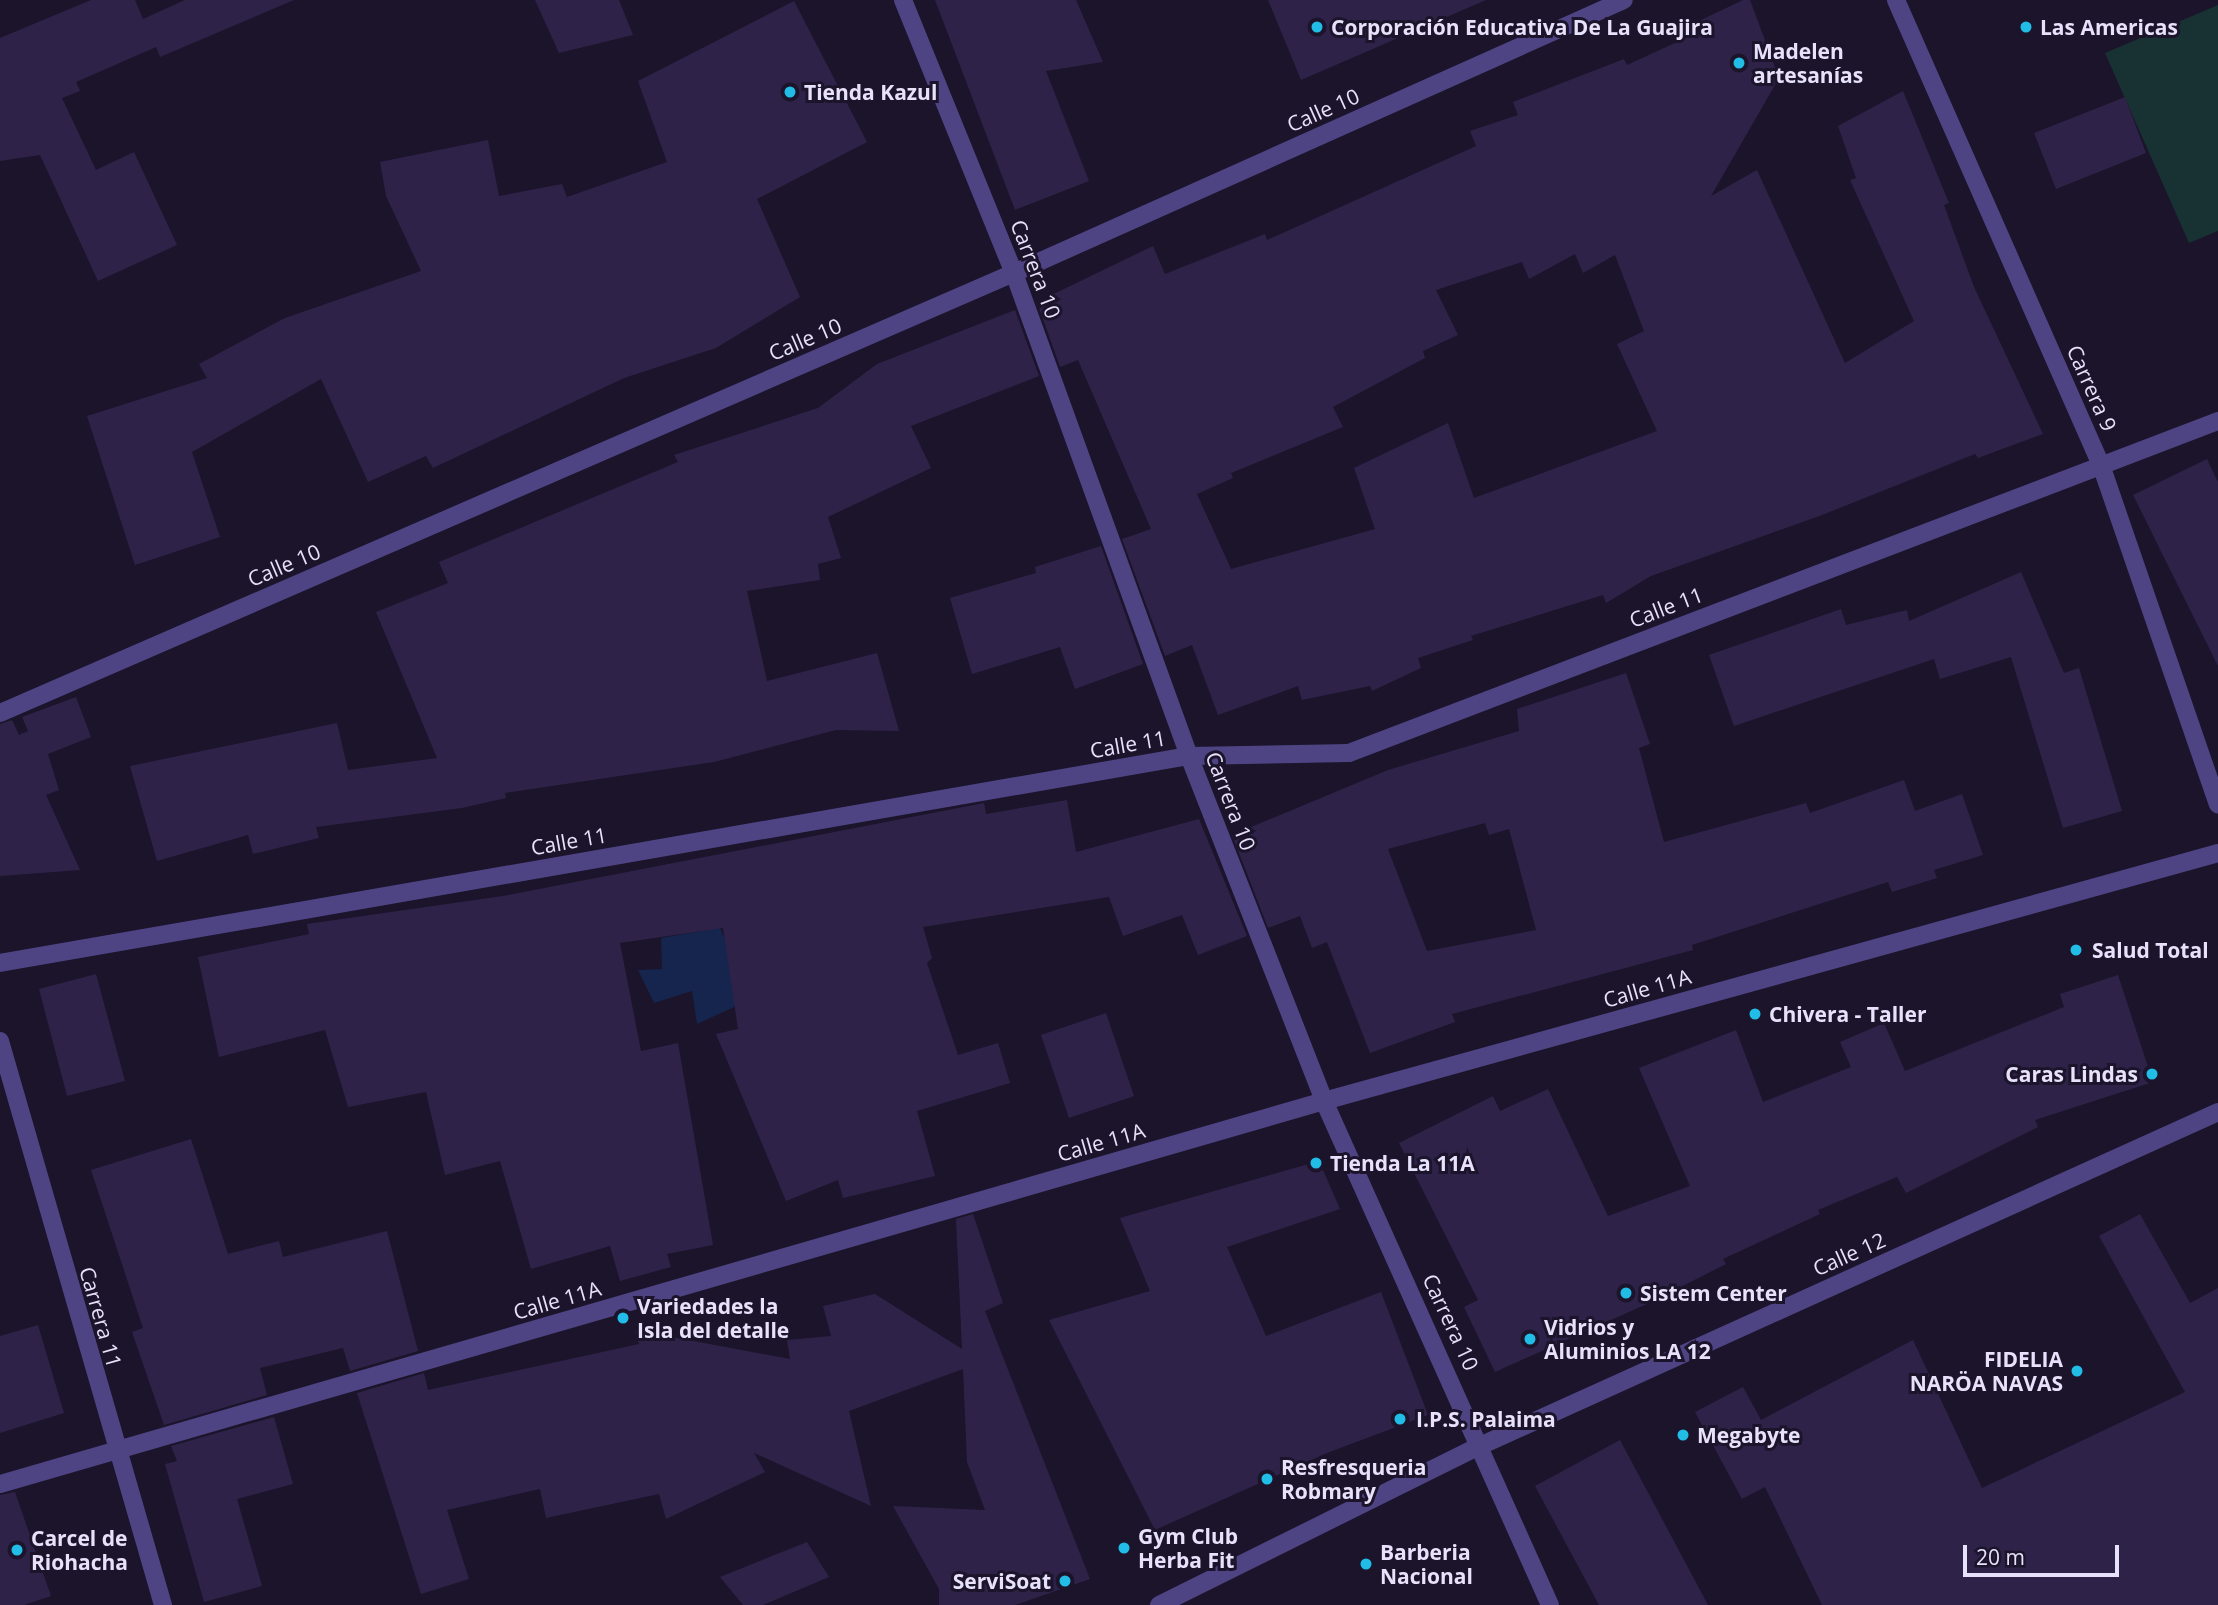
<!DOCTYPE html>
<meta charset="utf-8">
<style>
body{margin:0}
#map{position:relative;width:2218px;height:1605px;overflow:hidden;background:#1b142a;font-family:"Open Sans",sans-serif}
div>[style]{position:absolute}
.green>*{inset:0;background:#183234}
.water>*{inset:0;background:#15254d}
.building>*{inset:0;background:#2f2249}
.minor>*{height:18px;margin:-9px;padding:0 9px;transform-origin:9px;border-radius:9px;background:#4e4484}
.dots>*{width:19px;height:19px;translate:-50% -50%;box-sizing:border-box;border:4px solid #1b142a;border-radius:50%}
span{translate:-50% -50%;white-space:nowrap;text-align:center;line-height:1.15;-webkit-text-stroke:6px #1b142a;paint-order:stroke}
.poi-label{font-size:21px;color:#e7e1fc;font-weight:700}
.left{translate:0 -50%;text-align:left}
.right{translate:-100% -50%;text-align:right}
.street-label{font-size:21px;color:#e7e1fc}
.scale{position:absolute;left:1963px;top:1545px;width:156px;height:32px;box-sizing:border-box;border:4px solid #e7e1fc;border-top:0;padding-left:9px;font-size:21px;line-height:24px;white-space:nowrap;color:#e7e1fc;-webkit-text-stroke:5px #1b142a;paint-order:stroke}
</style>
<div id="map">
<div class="green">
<i style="clip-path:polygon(2218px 5px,2218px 231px,2189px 243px,2105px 53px)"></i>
</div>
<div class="water">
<i style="clip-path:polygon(720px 928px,752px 999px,697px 1024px,692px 991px,654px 1003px,638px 970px,662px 969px,661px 938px)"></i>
</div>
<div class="building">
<i style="clip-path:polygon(91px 0,135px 0,143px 19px,185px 0,294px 0,160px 57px,156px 47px,76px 82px,80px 91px,62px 98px,96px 170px,134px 152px,177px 245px,98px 281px,40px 155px,0 161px,0 38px)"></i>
<i style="clip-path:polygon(535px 0,619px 0,633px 35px,559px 53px)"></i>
<i style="clip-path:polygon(935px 0,1076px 0,1103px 62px,1046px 71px,1089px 181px,1015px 210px)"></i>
<i style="clip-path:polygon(1268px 0,1486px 0,1301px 80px)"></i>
<i style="clip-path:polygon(evenodd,1743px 0,1750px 0,1779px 78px,1711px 196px,1757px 170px,1845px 363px,1914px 321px,1850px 180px,1856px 178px,1838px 126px,1903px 91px,1949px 203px,1944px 205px,1974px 287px,2043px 434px,1978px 458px,1975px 454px,1822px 515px,1651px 576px,1606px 603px,1603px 595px,1471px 636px,1473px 640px,1418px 658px,1421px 668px,1372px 691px,1370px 686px,1302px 700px,1298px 686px,1218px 715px,1192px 645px,1165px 656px,1122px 539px,1151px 529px,1078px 360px,1060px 367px,1037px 302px,1153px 246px,1165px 274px,1265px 234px,1267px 240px,1476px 146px,1470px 131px,1518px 115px,1513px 102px,1624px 59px,1627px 65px,1703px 30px,1699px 21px,1743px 0,1575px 254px,1583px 273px,1615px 255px,1644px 331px,1617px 344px,1657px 431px,1474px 498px,1448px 423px,1354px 468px,1375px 529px,1231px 569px,1197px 494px,1233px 478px,1231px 473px,1343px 427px,1333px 407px,1425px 358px,1423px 351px,1458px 335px,1436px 290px,1522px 262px,1529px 279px,1575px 254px)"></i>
<i style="clip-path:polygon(794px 1px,867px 142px,757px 199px,800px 297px,716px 348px,624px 378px,433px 468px,426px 456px,368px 482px,321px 379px,192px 452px,220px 537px,135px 565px,87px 416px,207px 378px,199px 364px,285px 318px,421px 271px,386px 196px,380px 162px,488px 140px,499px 196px,562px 184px,567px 197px,667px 162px,638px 81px)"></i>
<i style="clip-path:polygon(2125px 97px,2146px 153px,2056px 189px,2034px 133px)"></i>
<i style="clip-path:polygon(1015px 310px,1039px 376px,911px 426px,931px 468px,828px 517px,841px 558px,818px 564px,820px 580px,747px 591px,767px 681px,877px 653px,899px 731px,836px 730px,714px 762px,505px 793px,506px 798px,462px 808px,316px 827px,319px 838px,253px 854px,248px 835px,157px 861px,130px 766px,337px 723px,348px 770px,437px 758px,376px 612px,448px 583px,439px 562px,678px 462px,674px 455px,818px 408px,877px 364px)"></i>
<i style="clip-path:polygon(2207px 459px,2218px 482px,2218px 666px,2133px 495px)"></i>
<i style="clip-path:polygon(1101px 546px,1143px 664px,1075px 689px,1060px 647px,972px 674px,950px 598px,1036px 573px,1035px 567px)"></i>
<i style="clip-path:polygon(2021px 572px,2064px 673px,2079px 668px,2122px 811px,2063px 828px,2011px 657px,1940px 679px,1934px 659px,1734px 726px,1709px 655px,1841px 609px,1846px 625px,1907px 610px,1909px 621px)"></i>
<i style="clip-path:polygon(evenodd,1626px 673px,1650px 744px,1639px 748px,1664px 842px,1806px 803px,1810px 813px,1904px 780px,1915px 811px,1962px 794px,1983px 855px,1934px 870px,1937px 878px,1892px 892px,1888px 882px,1692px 945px,1693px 950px,1452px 1014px,1455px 1022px,1370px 1053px,1327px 942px,1312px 948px,1300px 916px,1268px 928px,1232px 835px,1388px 770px,1519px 731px,1517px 709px,1626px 673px,1485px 823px,1489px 835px,1509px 829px,1536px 930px,1427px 951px,1388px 849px,1485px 823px)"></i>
<i style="clip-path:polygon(76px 697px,91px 737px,48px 754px,59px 790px,46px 795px,80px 870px,0 876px,0 724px,12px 720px,19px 735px,28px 731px,22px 717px)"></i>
<i style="clip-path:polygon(1067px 800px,1076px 852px,1199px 819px,1247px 936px,1198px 955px,1182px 915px,1123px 936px,1109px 897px,923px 927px,932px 958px,927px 963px,958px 1055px,998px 1043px,1010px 1083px,917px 1111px,935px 1176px,843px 1198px,838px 1180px,786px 1201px,716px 1034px,738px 1029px,723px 928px,620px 943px,641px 1051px,678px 1043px,713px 1245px,667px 1254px,671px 1267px,620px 1281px,610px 1246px,531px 1269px,500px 1161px,445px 1175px,426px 1092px,348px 1107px,325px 1030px,219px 1057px,198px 957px,309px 934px,307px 924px,503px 896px,984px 803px,986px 814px)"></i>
<i style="clip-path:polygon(96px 974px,125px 1081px,67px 1096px,39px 989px)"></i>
<i style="clip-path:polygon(2118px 975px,2153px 1082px,2035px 1120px,2038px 1127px,1906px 1193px,1897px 1177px,1818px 1210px,1820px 1214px,1723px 1259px,1726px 1264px,1649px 1303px,1495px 1372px,1464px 1307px,1478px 1300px,1399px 1143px,1493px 1096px,1500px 1111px,1548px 1089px,1608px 1216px,1690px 1186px,1639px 1068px,1736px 1030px,1763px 1102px,1851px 1067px,1840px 1042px,1884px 1023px,1905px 1071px,2064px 1007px,2060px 994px)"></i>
<i style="clip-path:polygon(1106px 1013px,1134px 1096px,1069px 1118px,1041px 1035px)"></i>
<i style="clip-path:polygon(191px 1139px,228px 1254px,279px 1241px,283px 1257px,387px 1231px,418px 1351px,350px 1371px,343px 1348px,260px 1368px,267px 1395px,164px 1425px,132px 1332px,143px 1328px,91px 1170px)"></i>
<i style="clip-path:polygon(1319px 1161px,1340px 1209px,1227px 1247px,1266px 1336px,1381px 1292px,1428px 1415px,1327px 1453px,1155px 1530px,1049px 1320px,1150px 1291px,1120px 1218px)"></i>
<i style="clip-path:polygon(973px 1214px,1003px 1303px,985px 1311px,1090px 1579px,1015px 1605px,939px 1605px,939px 1589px,893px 1506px,985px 1510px,967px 1462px,963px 1369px,849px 1411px,871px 1506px,754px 1453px,765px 1472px,666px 1519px,659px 1494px,546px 1518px,540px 1489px,447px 1510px,469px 1579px,421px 1594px,357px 1393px,424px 1373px,428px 1390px,639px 1344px,635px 1330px,790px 1359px,787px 1340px,831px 1336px,823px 1306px,875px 1294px,962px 1349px,956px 1219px)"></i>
<i style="clip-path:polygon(2140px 1214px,2190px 1303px,2218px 1288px,2218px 1605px,1822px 1605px,1765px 1487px,1742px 1499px,1695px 1412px,1743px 1387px,1761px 1420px,1913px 1340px,1982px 1488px,2185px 1392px,2099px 1236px)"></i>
<i style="clip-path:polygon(38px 1325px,64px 1413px,0 1433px,0 1336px)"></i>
<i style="clip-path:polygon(274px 1417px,293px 1484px,237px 1499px,262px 1586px,204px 1602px,165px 1464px,177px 1461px,171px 1446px)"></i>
<i style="clip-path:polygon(1620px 1440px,1708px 1605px,1599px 1605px,1535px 1486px)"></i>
<i style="clip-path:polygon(15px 1492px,51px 1596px,24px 1605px,0 1605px,0 1495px)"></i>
<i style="clip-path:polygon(807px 1542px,829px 1577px,763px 1605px,743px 1605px,720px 1577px)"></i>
</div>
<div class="minor">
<i style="left:903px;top:0;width:295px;rotate:67.9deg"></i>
<i style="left:1014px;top:273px;width:514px;rotate:70.08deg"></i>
<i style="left:1189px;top:756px;width:370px;rotate:68.6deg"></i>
<i style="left:1324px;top:1101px;width:552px;rotate:65.85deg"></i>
<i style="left:1896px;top:0;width:508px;rotate:66.21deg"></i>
<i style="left:2101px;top:465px;width:359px;rotate:71deg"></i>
<i style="left:0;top:713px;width:1105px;rotate:-23.46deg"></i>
<i style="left:1014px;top:273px;width:668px;rotate:-24.11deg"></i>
<i style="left:0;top:963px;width:1207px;rotate:-9.88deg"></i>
<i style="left:1189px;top:756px;width:160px;rotate:-1.1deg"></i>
<i style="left:1349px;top:753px;width:930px;rotate:-20.91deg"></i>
<i style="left:0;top:1041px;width:587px;rotate:73.88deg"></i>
<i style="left:0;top:1484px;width:1378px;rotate:-16.13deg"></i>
<i style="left:1324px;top:1101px;width:928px;rotate:-15.5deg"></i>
<i style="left:1159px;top:1605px;width:360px;rotate:-26.4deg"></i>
<i style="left:1482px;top:1445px;width:808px;rotate:-24.34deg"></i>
</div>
<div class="dots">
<i style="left:1317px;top:27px;background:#21bde7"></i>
<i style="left:2026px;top:27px;background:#21bde7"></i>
<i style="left:1739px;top:63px;background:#21bde7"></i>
<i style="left:790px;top:92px;background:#21bde7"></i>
<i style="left:2076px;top:950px;background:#21bde7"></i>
<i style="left:1755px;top:1014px;background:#21bde7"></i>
<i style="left:2152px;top:1074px;background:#21bde7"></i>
<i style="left:1316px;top:1163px;background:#21bde7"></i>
<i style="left:1626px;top:1293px;background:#21bde7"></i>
<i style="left:623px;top:1318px;background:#21bde7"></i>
<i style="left:1530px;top:1339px;background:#21bde7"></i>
<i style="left:2077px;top:1371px;background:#21bde7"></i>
<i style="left:1400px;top:1419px;background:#21bde7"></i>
<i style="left:1683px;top:1435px;background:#21bde7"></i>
<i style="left:1267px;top:1479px;background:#21bde7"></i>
<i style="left:1124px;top:1548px;background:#21bde7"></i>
<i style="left:17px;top:1550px;background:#21bde7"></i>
<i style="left:1366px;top:1564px;background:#21bde7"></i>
<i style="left:1065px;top:1581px;background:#21bde7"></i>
</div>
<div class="poi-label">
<span class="left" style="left:1331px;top:27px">Corporación Educativa De La Guajira</span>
<span class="left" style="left:2040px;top:27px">Las Americas</span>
<span class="left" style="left:1753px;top:63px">Madelen<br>artesanías</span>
<span class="left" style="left:804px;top:92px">Tienda Kazul</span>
<span class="left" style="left:2092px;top:950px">Salud Total</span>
<span class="left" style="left:1769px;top:1014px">Chivera - Taller</span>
<span class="right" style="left:2138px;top:1074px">Caras Lindas</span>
<span class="left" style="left:1330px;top:1163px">Tienda La 11A</span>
<span class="left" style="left:1640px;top:1293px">Sistem Center</span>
<span class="left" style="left:637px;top:1318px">Variedades la<br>Isla del detalle</span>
<span class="left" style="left:1544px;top:1339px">Vidrios y<br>Aluminios LA 12</span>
<span class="right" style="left:2063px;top:1371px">FIDELIA<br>NARÖA NAVAS</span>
<span class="left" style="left:1416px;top:1419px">I.P.S. Palaima</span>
<span class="left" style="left:1697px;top:1435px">Megabyte</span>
<span class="left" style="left:1281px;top:1479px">Resfresqueria<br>Robmary</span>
<span class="left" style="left:1138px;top:1548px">Gym Club<br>Herba Fit</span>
<span class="left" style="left:31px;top:1550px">Carcel de<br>Riohacha</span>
<span class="left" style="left:1380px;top:1564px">Barberia<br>Nacional</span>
<span class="right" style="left:1051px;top:1581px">ServiSoat</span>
</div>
<div class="street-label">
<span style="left:1323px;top:110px;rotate:-24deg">Calle 10</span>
<span style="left:1036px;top:269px;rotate:69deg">Carrera 10</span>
<span style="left:805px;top:339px;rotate:-23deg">Calle 10</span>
<span style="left:2092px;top:388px;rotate:66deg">Carrera 9</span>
<span style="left:284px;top:565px;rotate:-23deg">Calle 10</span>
<span style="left:1666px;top:607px;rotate:-21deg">Calle 11</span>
<span style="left:1128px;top:744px;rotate:-10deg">Calle 11</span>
<span style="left:1231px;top:801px;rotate:69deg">Carrera 10</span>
<span style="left:569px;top:841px;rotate:-10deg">Calle 11</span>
<span style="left:1647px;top:988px;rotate:-16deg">Calle 11A</span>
<span style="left:1101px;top:1142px;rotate:-16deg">Calle 11A</span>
<span style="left:1849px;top:1254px;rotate:-24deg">Calle 12</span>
<span style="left:557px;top:1300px;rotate:-16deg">Calle 11A</span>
<span style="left:101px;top:1317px;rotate:74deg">Carrera 11</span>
<span style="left:1451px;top:1322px;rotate:65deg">Carrera 10</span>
</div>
<div class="scale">20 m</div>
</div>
